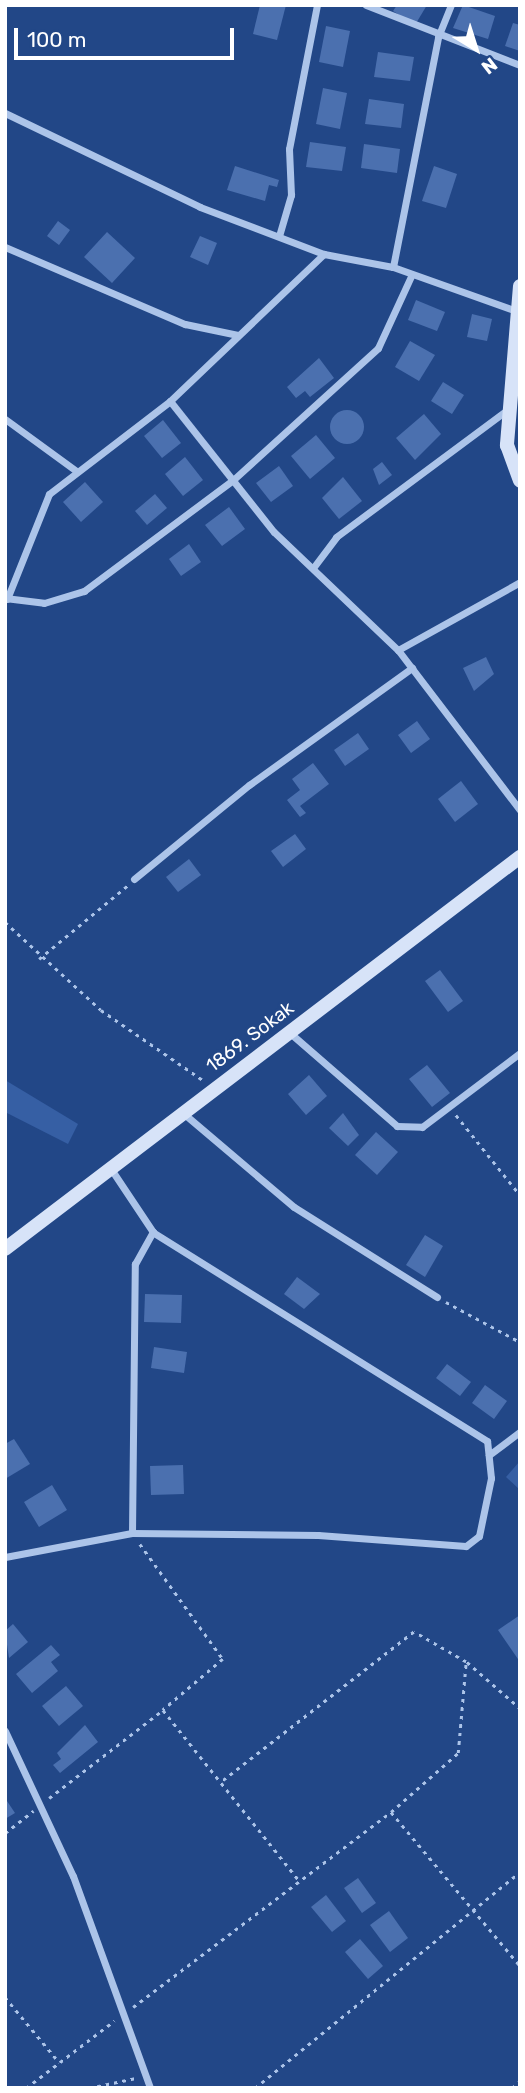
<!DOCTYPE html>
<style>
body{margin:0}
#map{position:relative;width:525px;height:2093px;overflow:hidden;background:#224787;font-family:Rubik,sans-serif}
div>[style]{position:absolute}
.green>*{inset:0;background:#365fa4}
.building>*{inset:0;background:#4b70af}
.round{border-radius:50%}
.path>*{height:2.5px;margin-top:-1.25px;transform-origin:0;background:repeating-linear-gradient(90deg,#acc4e9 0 3.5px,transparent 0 8.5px)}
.street>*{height:7px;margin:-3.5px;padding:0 3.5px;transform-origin:3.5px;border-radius:3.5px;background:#acc4e9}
.secondary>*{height:14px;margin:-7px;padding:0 7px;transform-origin:7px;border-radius:7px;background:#d7e3f8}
span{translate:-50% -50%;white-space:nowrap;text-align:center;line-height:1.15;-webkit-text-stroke:6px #224787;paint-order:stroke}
.street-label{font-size:19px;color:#fff}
.frame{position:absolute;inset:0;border:7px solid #fff;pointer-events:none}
.north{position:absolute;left:441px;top:14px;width:70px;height:70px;-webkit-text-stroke:5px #224787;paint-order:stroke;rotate:142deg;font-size:19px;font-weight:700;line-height:28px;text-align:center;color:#fff}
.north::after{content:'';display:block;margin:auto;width:24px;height:32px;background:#fff;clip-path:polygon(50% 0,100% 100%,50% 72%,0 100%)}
.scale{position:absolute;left:14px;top:28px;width:220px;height:32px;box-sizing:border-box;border:4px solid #fff;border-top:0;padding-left:9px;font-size:21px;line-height:24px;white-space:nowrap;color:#fff;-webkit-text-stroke:5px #224787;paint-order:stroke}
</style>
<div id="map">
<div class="green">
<i style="clip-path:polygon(5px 1080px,78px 1124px,68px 1144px,5px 1112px)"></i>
<i style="clip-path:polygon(520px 1461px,520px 1490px,506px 1477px)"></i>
</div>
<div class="building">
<i style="clip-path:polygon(260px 5px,286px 5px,277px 40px,253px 34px)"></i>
<i style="clip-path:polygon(397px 5px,427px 5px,415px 25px,393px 11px)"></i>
<i style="clip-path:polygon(463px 5px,495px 16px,488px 39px,453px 28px)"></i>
<i style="clip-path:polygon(513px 23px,520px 25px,520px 51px,505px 46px)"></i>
<i style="clip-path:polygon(326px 26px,350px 31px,343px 67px,319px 62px)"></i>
<i style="clip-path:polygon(378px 52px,414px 57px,410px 81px,374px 77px)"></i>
<i style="clip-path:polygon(323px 88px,347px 93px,340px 129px,316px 124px)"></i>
<i style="clip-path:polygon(369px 99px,404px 104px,401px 128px,365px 124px)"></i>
<i style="clip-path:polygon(310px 142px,346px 147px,342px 171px,306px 167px)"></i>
<i style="clip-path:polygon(364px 144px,400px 149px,397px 173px,361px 168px)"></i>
<i style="clip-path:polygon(235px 166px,279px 180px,277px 187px,269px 185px,265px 201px,227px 190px)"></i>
<i style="clip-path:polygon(434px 166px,457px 174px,446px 208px,422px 201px)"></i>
<i style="clip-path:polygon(58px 221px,70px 230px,59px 245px,47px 236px)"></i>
<i style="clip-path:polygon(107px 232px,135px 258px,112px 283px,84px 257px)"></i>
<i style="clip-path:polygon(200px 236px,217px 243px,208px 265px,190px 257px)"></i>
<i style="clip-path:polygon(416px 300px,445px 312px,437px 331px,408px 320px)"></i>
<i style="clip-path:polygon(472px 314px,492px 319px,487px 341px,467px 337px)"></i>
<i style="clip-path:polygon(410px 341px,435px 355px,419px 381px,395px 367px)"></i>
<i style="clip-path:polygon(319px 358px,334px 378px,310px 397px,305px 391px,296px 398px,287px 387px)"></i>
<i style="clip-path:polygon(443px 382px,464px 395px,452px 414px,431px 401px)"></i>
<i class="round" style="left:330px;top:410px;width:34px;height:34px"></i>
<i style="clip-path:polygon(424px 414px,441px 434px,415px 460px,396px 438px)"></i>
<i style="clip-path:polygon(163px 420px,181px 443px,162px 458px,144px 436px)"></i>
<i style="clip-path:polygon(316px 435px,335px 458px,310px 479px,291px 456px)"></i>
<i style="clip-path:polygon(185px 457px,203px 480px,183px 496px,165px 474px)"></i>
<i style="clip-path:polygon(382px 462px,392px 475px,379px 485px,373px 469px)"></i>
<i style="clip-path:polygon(279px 466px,293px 486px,271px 502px,256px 483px)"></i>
<i style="clip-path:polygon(343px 477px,362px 501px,339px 519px,322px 498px)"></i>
<i style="clip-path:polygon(85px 482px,103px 502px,81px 522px,63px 502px)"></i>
<i style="clip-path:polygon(155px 494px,167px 508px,147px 525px,135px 511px)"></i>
<i style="clip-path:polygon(229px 507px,245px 529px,222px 546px,205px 525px)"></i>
<i style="clip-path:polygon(189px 544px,201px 562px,181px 576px,169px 559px)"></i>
<i style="clip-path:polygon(486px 657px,494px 674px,474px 691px,463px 668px)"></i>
<i style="clip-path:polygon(417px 721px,430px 739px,411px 753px,398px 735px)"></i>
<i style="clip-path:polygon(358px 733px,369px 749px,345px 766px,334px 750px)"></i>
<i style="clip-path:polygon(313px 763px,329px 784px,300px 806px,306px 813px,300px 817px,287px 800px,300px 790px,292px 779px)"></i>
<i style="clip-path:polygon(461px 781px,478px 804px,455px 822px,438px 799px)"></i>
<i style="clip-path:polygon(295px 834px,306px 849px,283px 867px,271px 851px)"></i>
<i style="clip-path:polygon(189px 859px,201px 875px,178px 892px,166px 877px)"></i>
<i style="clip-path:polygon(440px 970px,463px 1001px,448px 1012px,425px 981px)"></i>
<i style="clip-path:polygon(427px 1065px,450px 1093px,432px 1107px,409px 1079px)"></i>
<i style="clip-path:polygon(309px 1075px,327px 1096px,306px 1115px,288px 1094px)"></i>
<i style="clip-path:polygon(343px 1113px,359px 1135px,348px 1146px,329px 1128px)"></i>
<i style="clip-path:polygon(376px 1132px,398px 1152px,377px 1175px,355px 1155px)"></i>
<i style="clip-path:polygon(425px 1235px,443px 1246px,425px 1277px,406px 1265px)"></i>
<i style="clip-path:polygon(297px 1277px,320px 1294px,304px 1309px,284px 1294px)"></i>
<i style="clip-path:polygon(145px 1294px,182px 1295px,181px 1323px,144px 1322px)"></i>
<i style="clip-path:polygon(154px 1347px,187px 1352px,184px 1373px,151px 1368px)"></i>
<i style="clip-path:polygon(447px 1364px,471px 1382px,460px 1396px,436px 1378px)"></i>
<i style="clip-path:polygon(485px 1385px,507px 1401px,494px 1419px,472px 1403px)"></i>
<i style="clip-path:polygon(14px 1439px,30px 1464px,5px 1479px,5px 1444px)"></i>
<i style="clip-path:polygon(183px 1465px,184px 1494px,151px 1495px,150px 1466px)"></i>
<i style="clip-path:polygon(52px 1485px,67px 1510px,39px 1527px,24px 1502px)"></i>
<i style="clip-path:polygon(520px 1615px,520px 1662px,498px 1630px)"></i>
<i style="clip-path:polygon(13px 1624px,28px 1642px,9px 1658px,5px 1631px)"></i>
<i style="clip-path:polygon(51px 1645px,60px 1655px,51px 1662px,58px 1671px,32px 1693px,16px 1674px)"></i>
<i style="clip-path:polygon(66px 1686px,83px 1706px,59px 1726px,42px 1706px)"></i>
<i style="clip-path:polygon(85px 1725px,98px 1742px,60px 1773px,53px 1765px,61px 1759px,57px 1753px)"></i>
<i style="clip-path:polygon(5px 1798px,15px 1813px,5px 1819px)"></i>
<i style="clip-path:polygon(358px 1878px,376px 1903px,362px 1913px,344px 1888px)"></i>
<i style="clip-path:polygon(326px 1895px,346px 1921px,332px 1932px,311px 1907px)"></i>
<i style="clip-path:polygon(389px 1911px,408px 1938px,390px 1952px,370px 1925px)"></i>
<i style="clip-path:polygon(360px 1939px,383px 1966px,368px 1979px,345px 1952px)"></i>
</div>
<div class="path">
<i style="left:5px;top:922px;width:130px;rotate:42.5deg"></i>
<i style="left:101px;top:1010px;width:124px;rotate:34.5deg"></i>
<i style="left:39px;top:959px;width:116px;rotate:-39.7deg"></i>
<i style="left:456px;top:1115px;width:102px;rotate:51.3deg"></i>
<i style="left:446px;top:1302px;width:84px;rotate:28.4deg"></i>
<i style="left:140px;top:1544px;width:142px;rotate:54.2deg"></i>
<i style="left:223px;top:1659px;width:79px;rotate:139.6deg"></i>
<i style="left:467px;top:1662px;width:70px;rotate:41deg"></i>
<i style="left:49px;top:1798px;width:144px;rotate:-37.7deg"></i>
<i style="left:163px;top:1710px;width:216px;rotate:51.4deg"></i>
<i style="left:391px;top:1812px;width:201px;rotate:50deg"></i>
<i style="left:5px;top:1833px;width:36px;rotate:-38deg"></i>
<i style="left:5px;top:1997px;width:85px;rotate:50.3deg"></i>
<i style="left:133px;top:2007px;width:323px;rotate:-37.1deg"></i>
<i style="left:391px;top:1812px;width:89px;rotate:-41.4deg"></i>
<i style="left:458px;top:1753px;width:91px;rotate:-85deg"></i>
<i style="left:466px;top:1662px;width:60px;rotate:-150deg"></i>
<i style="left:414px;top:1632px;width:244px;rotate:142.1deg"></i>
<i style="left:26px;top:2088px;width:111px;rotate:-37.3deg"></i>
<i style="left:89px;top:2088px;width:48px;rotate:-12deg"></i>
<i style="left:255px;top:2088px;width:342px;rotate:-39.2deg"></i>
<i style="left:512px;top:2088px;width:11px;rotate:-41deg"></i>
</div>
<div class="street">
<i style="left:366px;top:5px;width:165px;rotate:21.3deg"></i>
<i style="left:5px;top:113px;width:216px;rotate:25.7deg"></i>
<i style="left:200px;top:207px;width:133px;rotate:20.8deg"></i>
<i style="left:324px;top:254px;width:70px;rotate:10.7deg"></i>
<i style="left:393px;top:267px;width:128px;rotate:19.6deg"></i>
<i style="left:279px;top:236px;width:43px;rotate:-73.7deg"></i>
<i style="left:291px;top:195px;width:46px;rotate:-92.5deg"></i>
<i style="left:289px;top:149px;width:147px;rotate:-79deg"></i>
<i style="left:5px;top:247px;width:196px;rotate:23.2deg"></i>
<i style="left:185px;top:324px;width:54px;rotate:11.7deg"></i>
<i style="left:393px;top:267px;width:234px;rotate:-78.9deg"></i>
<i style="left:438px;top:37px;width:35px;rotate:-68deg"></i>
<i style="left:170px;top:401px;width:167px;rotate:51.6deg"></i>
<i style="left:274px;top:532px;width:171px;rotate:43.6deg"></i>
<i style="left:398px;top:650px;width:201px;rotate:52.7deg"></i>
<i style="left:5px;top:419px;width:87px;rotate:36.1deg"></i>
<i style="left:313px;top:568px;width:39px;rotate:-53deg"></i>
<i style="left:336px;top:537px;width:213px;rotate:-36.6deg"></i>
<i style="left:5px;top:598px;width:39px;rotate:7deg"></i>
<i style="left:44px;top:603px;width:42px;rotate:-16.7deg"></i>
<i style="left:84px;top:591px;width:186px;rotate:-36.7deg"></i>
<i style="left:233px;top:480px;width:196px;rotate:-42.3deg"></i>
<i style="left:378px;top:348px;width:81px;rotate:-65.3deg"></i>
<i style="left:7px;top:599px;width:113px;rotate:-68.2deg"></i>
<i style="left:49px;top:494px;width:153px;rotate:-37.5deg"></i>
<i style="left:170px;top:401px;width:213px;rotate:-43.7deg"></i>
<i style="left:398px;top:650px;width:140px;rotate:-29.1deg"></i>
<i style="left:134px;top:879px;width:149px;rotate:-39.3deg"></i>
<i style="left:249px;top:785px;width:201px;rotate:-35.7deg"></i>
<i style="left:290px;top:1033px;width:142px;rotate:41deg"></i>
<i style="left:397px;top:1126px;width:25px;rotate:2deg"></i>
<i style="left:422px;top:1127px;width:123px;rotate:-37.1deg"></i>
<i style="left:183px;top:1113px;width:145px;rotate:40.3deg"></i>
<i style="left:294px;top:1207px;width:169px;rotate:32.2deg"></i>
<i style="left:489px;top:1455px;width:39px;rotate:-37deg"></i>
<i style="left:132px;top:1533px;width:269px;rotate:-89.4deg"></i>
<i style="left:135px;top:1264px;width:37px;rotate:-61deg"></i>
<i style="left:5px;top:1557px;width:129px;rotate:-10.7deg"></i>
<i style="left:132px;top:1533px;width:186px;rotate:0.6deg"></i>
<i style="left:318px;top:1535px;width:148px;rotate:4.3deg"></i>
<i style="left:466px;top:1546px;width:16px;rotate:-38deg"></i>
<i style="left:479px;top:1536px;width:59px;rotate:-78.3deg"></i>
<i style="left:491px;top:1478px;width:37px;rotate:-96deg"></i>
<i style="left:487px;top:1441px;width:394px;rotate:-148deg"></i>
<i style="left:153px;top:1232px;width:76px;rotate:-123.7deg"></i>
<i style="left:5px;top:1731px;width:160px;rotate:64.9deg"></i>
<i style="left:73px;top:1876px;width:226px;rotate:70deg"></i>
</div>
<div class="secondary">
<i style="left:520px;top:286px;width:160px;rotate:94.7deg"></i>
<i style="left:507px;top:445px;width:38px;rotate:70deg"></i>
<i style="left:5px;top:1249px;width:647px;rotate:-37.28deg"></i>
</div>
<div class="street-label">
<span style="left:250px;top:1037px;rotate:-37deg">1869. Sokak</span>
</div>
<div class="frame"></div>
<div class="north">N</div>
<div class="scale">100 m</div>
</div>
